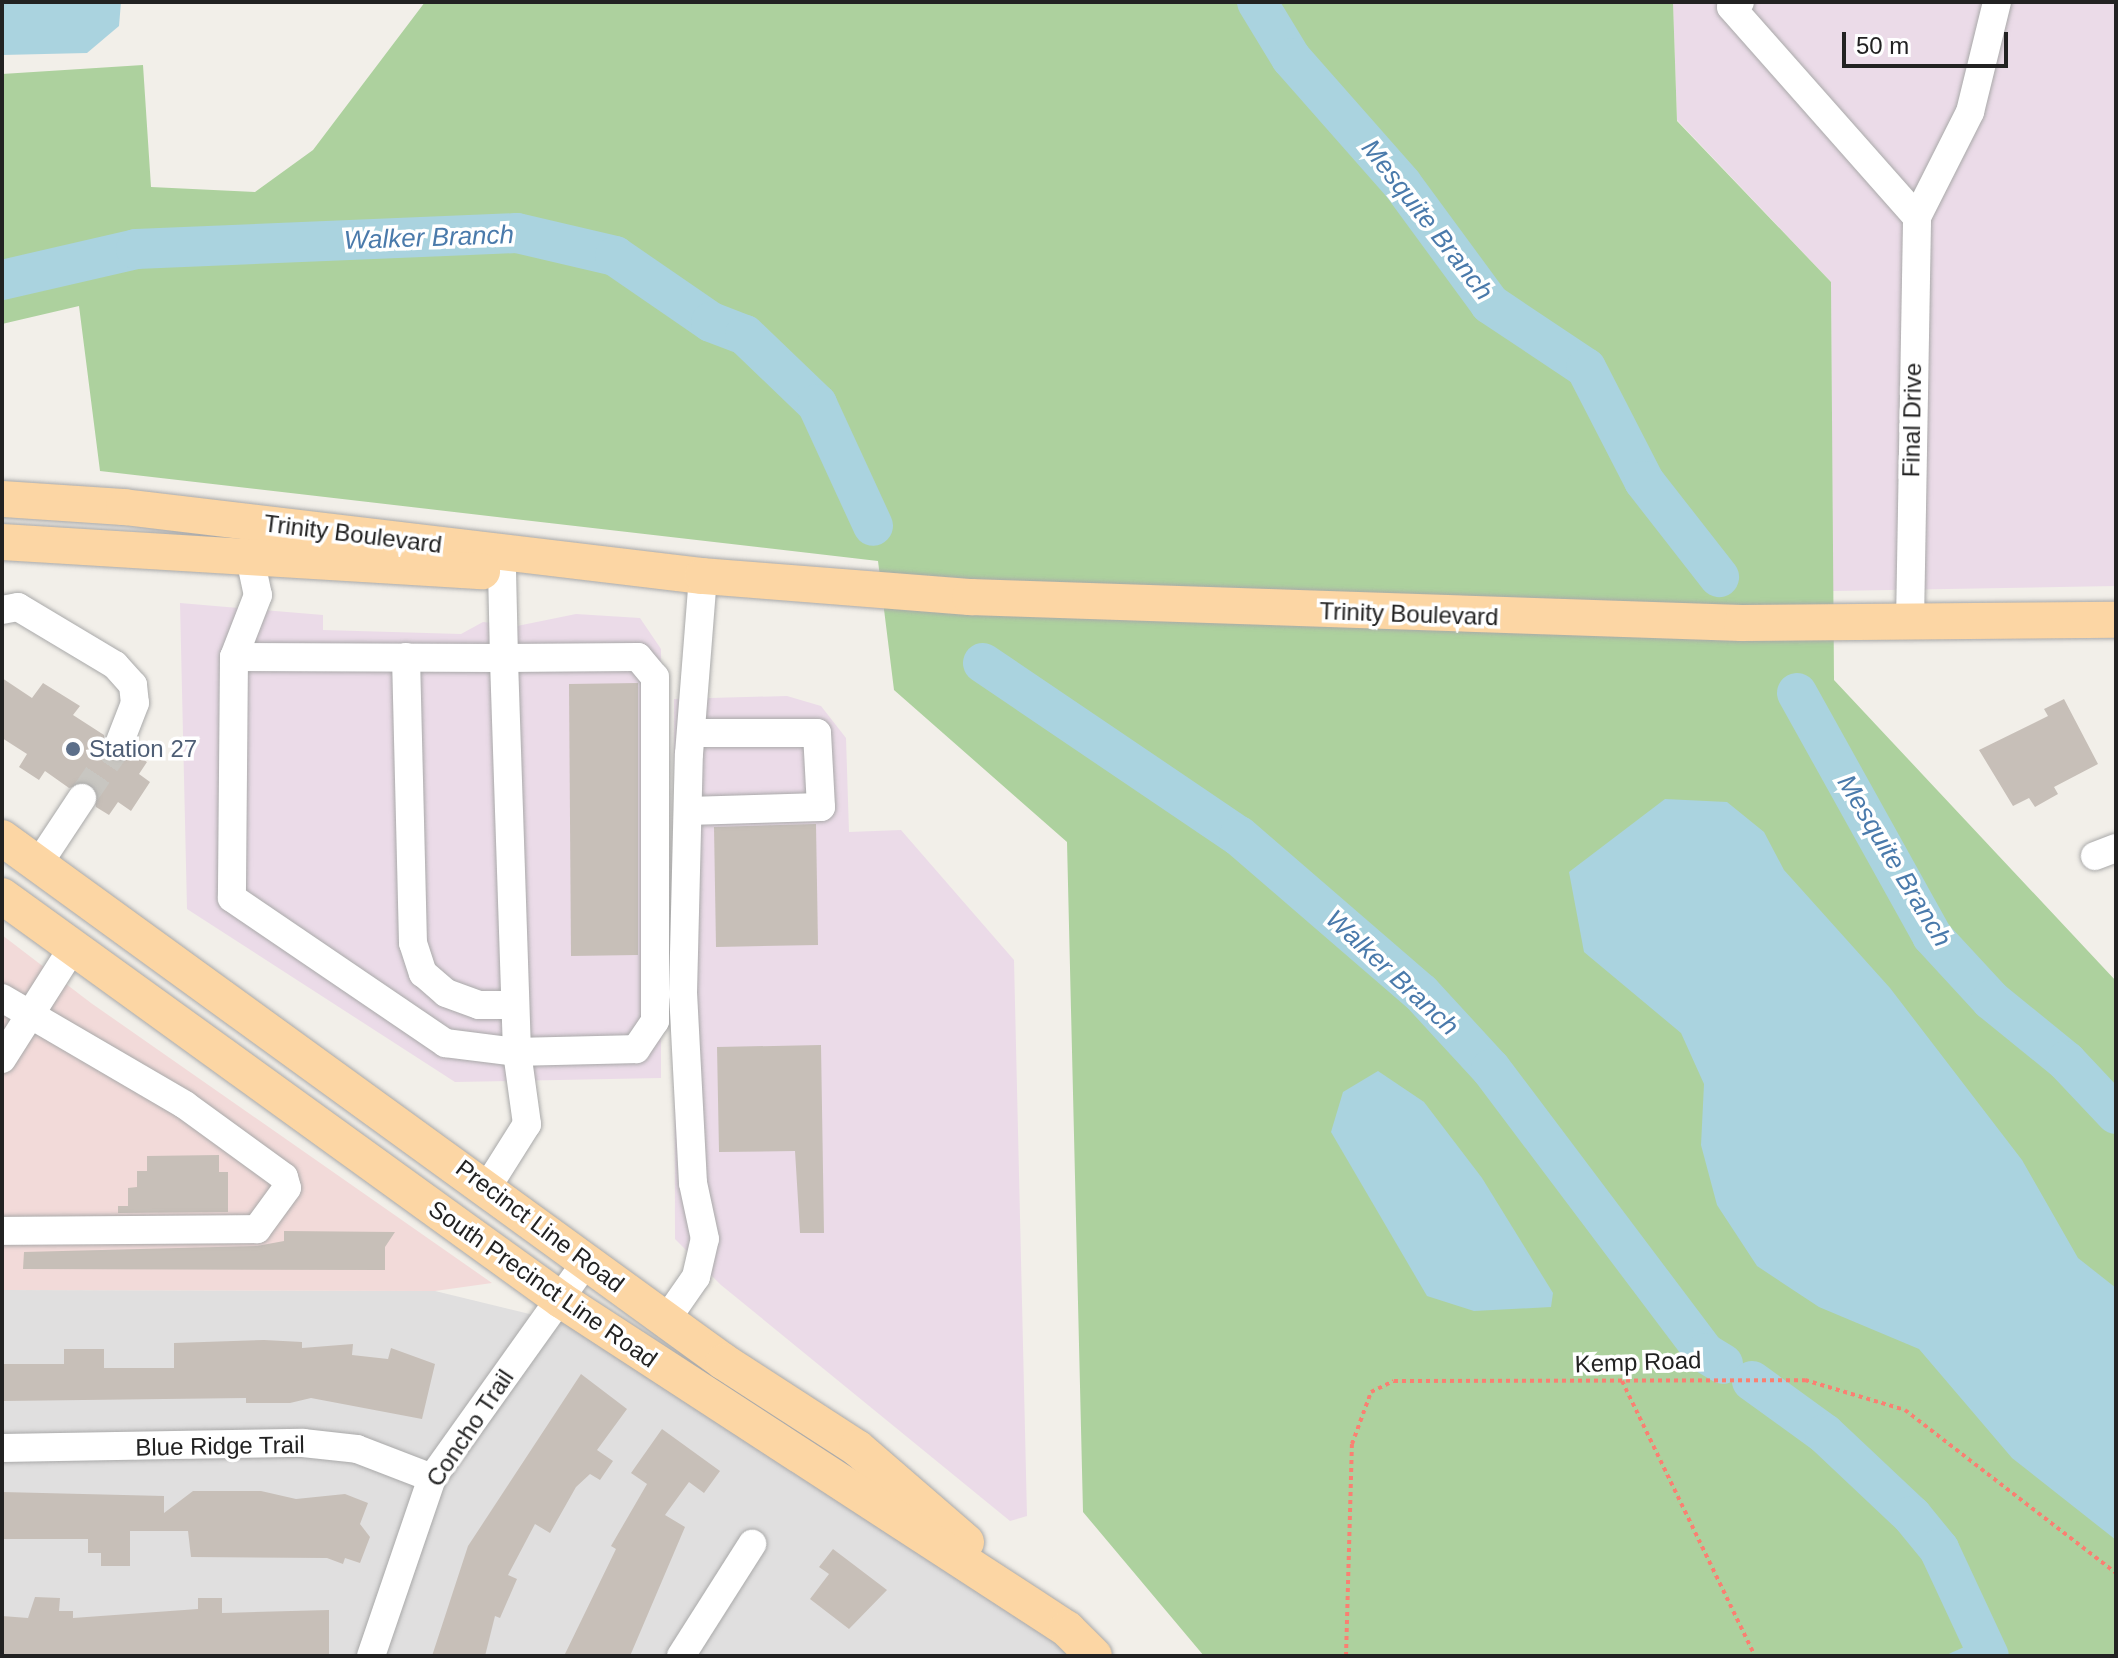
<!DOCTYPE html>
<style>
body{margin:0}
#map{position:relative;width:2118px;height:1658px;overflow:hidden;background:#f2efe9;font-family:Helvetica,sans-serif}
div>[style]{position:absolute}
.residential>*{inset:0;background:#e0dfdf}
.commercial>*{inset:0;background:#f2dad9}
.industrial>*{inset:0;background:#ebdbe8}
.forest>*{inset:0;background:#add19e}
.water>*{inset:0;background:#aad3df}
.stream>*{height:7px;margin:-3.5px;padding:0 3.5px;transform-origin:3.5px;border-radius:3.5px;background:#aad3df}
.river>*{height:40px;margin:-20px;padding:0 20px;transform-origin:20px;border-radius:20px;background:#aad3df}
.building>*{inset:0;background:#c7bfb8}
.minor-tunnel>*{height:28px;margin-top:-14px;transform-origin:0;background:repeating-linear-gradient(90deg,#c8c6c1 0 28px,transparent 0 42px)}
.path>*{height:4px;margin-top:-2px;transform-origin:0;background:repeating-linear-gradient(90deg,#fa8072 0 4px,transparent 0 8px)}
.roads{filter:drop-shadow(0 0 2px #a9a9a9) drop-shadow(0 0 2px #a9a9a9)}
.minor>*{height:28px;margin:-14px;padding:0 14px;transform-origin:14px;border-radius:14px;background:#fff}
.major>*{height:36px;margin:-18px;padding:0 18px;transform-origin:18px;border-radius:18px;background:#fcd6a4}
.dots>*{width:22px;height:22px;translate:-50% -50%;box-sizing:border-box;border:4px solid #fff;border-radius:50%}
span{translate:-50% -50%;white-space:nowrap;text-align:center;line-height:1.15;-webkit-text-stroke:7px #fff;paint-order:stroke}
.street-label{font-size:24px;color:#222}
.service-label{font-size:24px;color:#4e5e75}
.left{translate:0 -50%;text-align:left}
.water-label{font-size:26px;color:#4a7aab;font-style:italic}
.frame{position:absolute;inset:0;border:4px solid #222;pointer-events:none}
.scale{position:absolute;left:1842px;top:32px;width:166px;height:36px;box-sizing:border-box;border:4px solid #222;border-top:0;padding-left:10px;font-size:24px;line-height:28px;white-space:nowrap;color:#222;-webkit-text-stroke:6px #fff;paint-order:stroke}
</style>
<div id="map">
<div class="residential">
<i style="clip-path:polygon(2px 1290px,435px 1291px,600px 1331px,1081px 1656px,2px 1656px)"></i>
</div>
<div class="commercial">
<i style="clip-path:polygon(2px 935px,91px 1003px,492px 1283px,435px 1291px,2px 1290px)"></i>
</div>
<div class="industrial">
<i style="clip-path:polygon(1673px 2px,2116px 2px,2116px 586px,1833px 591px,1831px 282px,1677px 120px)"></i>
<i style="clip-path:polygon(180px 603px,323px 615px,323px 630px,461px 634px,483px 622px,517px 626px,576px 614px,640px 618px,661px 649px,661px 1078px,455px 1082px,187px 909px)"></i>
<i style="clip-path:polygon(787px 696px,821px 706px,846px 738px,849px 832px,901px 830px,1014px 960px,1027px 1516px,1010px 1521px,721px 1285px,675px 1239px,674px 699px)"></i>
</div>
<div class="forest">
<i style="clip-path:polygon(425px 2px,1673px 2px,1677px 121px,1831px 282px,1834px 680px,2116px 981px,2116px 1656px,1204px 1656px,1083px 1512px,1067px 842px,894px 690px,878px 561px,100px 471px,79px 306px,2px 324px,2px 74px,143px 65px,151px 187px,255px 192px,313px 150px)"></i>
</div>
<div class="water">
<i style="clip-path:polygon(2px 2px,121px 2px,119px 26px,87px 53px,2px 55px)"></i>
<i style="clip-path:polygon(1665px 799px,1727px 802px,1764px 832px,1784px 870px,1890px 988px,2022px 1160px,2078px 1258px,2116px 1288px,2116px 1540px,2012px 1458px,1919px 1349px,1819px 1307px,1757px 1266px,1717px 1205px,1701px 1145px,1704px 1084px,1681px 1033px,1584px 952px,1569px 872px)"></i>
<i style="clip-path:polygon(1378px 1071px,1424px 1102px,1482px 1178px,1553px 1293px,1551px 1307px,1474px 1311px,1427px 1296px,1331px 1132px,1343px 1092px)"></i>
</div>
<div class="stream">
<i style="left:1951px;top:1656px;width:36px;rotate:-24deg"></i>
</div>
<div class="river">
<i style="left:1257px;top:2px;width:66px;rotate:58.7deg"></i>
<i style="left:1291px;top:58px;width:168px;rotate:48.6deg"></i>
<i style="left:1402px;top:184px;width:149px;rotate:53.7deg"></i>
<i style="left:1490px;top:304px;width:115px;rotate:33.7deg"></i>
<i style="left:1586px;top:368px;width:127px;rotate:62.8deg"></i>
<i style="left:1644px;top:481px;width:122px;rotate:52deg"></i>
<i style="left:2px;top:280px;width:138px;rotate:-13deg"></i>
<i style="left:136px;top:249px;width:381px;rotate:-2.4deg"></i>
<i style="left:517px;top:233px;width:101px;rotate:13.2deg"></i>
<i style="left:615px;top:256px;width:116px;rotate:34.5deg"></i>
<i style="left:711px;top:322px;width:36px;rotate:21deg"></i>
<i style="left:745px;top:335px;width:100px;rotate:43.8deg"></i>
<i style="left:817px;top:404px;width:134px;rotate:65.3deg"></i>
<i style="left:983px;top:663px;width:309px;rotate:34.1deg"></i>
<i style="left:1239px;top:836px;width:240px;rotate:40.8deg"></i>
<i style="left:1421px;top:993px;width:103px;rotate:47.4deg"></i>
<i style="left:1491px;top:1069px;width:356px;rotate:53deg"></i>
<i style="left:1705px;top:1353px;width:21px;rotate:31deg"></i>
<i style="left:1797px;top:693px;width:278px;rotate:60.9deg"></i>
<i style="left:1932px;top:936px;width:87px;rotate:47.3deg"></i>
<i style="left:1991px;top:1000px;width:97px;rotate:39.1deg"></i>
<i style="left:2066px;top:1061px;width:73px;rotate:46.7deg"></i>
<i style="left:1752px;top:1381px;width:90px;rotate:36deg"></i>
<i style="left:1825px;top:1434px;width:120px;rotate:43.3deg"></i>
<i style="left:1912px;top:1516px;width:43px;rotate:50.7deg"></i>
<i style="left:1939px;top:1549px;width:118px;rotate:65deg"></i>
</div>
<div class="building">
<i style="clip-path:polygon(2px 678px,32px 698px,43px 683px,80px 706px,73px 715px,104px 735px,106px 755px,121px 761px,133px 753px,147px 762px,139px 774px,150px 782px,131px 811px,118px 802px,109px 815px,96px 807px,91px 783px,69px 788px,45px 771px,39px 780px,19px 767px,27px 754px,2px 738px)"></i>
<i style="clip-path:polygon(638px 683px,638px 955px,571px 956px,569px 684px)"></i>
<i style="clip-path:polygon(2064px 699px,2098px 764px,2054px 787px,2058px 794px,2035px 807px,2029px 798px,2013px 806px,1979px 750px,2048px 716px,2044px 709px)"></i>
<i style="clip-path:polygon(816px 824px,818px 945px,716px 947px,714px 827px)"></i>
<i style="clip-path:polygon(821px 1045px,824px 1233px,800px 1233px,795px 1151px,719px 1152px,717px 1047px)"></i>
<i style="clip-path:polygon(219px 1155px,219px 1172px,228px 1172px,228px 1212px,118px 1213px,118px 1206px,128px 1206px,128px 1188px,137px 1187px,137px 1171px,147px 1171px,147px 1156px)"></i>
<i style="clip-path:polygon(284px 1231px,395px 1232px,385px 1247px,385px 1270px,23px 1269px,24px 1252px,257px 1246px,284px 1241px)"></i>
<i style="clip-path:polygon(264px 1340px,302px 1342px,302px 1348px,353px 1344px,352px 1355px,388px 1359px,391px 1348px,435px 1364px,422px 1419px,311px 1398px,290px 1403px,246px 1403px,246px 1398px,2px 1401px,2px 1364px,64px 1364px,64px 1349px,104px 1349px,104px 1368px,174px 1368px,174px 1343px)"></i>
<i style="clip-path:polygon(581px 1374px,627px 1409px,597px 1450px,613px 1461px,600px 1480px,590px 1474px,576px 1487px,550px 1533px,535px 1524px,508px 1575px,517px 1579px,500px 1618px,495px 1616px,485px 1656px,432px 1656px,468px 1546px)"></i>
<i style="clip-path:polygon(662px 1429px,720px 1471px,704px 1493px,689px 1482px,665px 1515px,685px 1527px,630px 1656px,564px 1656px,616px 1549px,611px 1546px,647px 1484px,631px 1473px)"></i>
<i style="clip-path:polygon(193px 1491px,261px 1491px,296px 1499px,345px 1494px,368px 1503px,360px 1524px,370px 1537px,360px 1563px,345px 1558px,343px 1564px,327px 1558px,191px 1557px,188px 1531px,130px 1531px,130px 1566px,101px 1566px,101px 1553px,88px 1553px,88px 1539px,2px 1539px,2px 1492px,164px 1496px,164px 1513px)"></i>
<i style="clip-path:polygon(833px 1549px,887px 1590px,849px 1629px,810px 1599px,829px 1574px,819px 1567px)"></i>
<i style="clip-path:polygon(35px 1597px,60px 1598px,59px 1611px,73px 1611px,73px 1618px,198px 1609px,198px 1598px,222px 1598px,222px 1613px,329px 1610px,329px 1656px,2px 1656px,2px 1616px,28px 1618px)"></i>
</div>
<div class="minor-tunnel">
<i style="left:82px;top:798px;width:65px;rotate:-55.6deg"></i>
</div>
<div class="path">
<i style="left:1622px;top:1381px;width:305px;rotate:64.2deg"></i>
<i style="left:1346px;top:1656px;width:212px;rotate:-88.4deg"></i>
<i style="left:1352px;top:1444px;width:55px;rotate:-69.9deg"></i>
<i style="left:1371px;top:1392px;width:25px;rotate:-26deg"></i>
<i style="left:1394px;top:1381px;width:411px;rotate:-0.1deg"></i>
<i style="left:1805px;top:1380px;width:104px;rotate:16.7deg"></i>
<i style="left:1905px;top:1410px;width:267px;rotate:37.7deg"></i>
</div>
<div class="roads">
<div class="minor">
<i style="left:1740px;top:2px;width:10px;rotate:151deg"></i>
<i style="left:1731px;top:7px;width:281px;rotate:48.5deg"></i>
<i style="left:250px;top:558px;width:38px;rotate:78deg"></i>
<i style="left:258px;top:595px;width:66px;rotate:111.2deg"></i>
<i style="left:234px;top:657px;width:241px;rotate:90.5deg"></i>
<i style="left:232px;top:898px;width:258px;rotate:34.2deg"></i>
<i style="left:445px;top:1043px;width:73px;rotate:7.1deg"></i>
<i style="left:517px;top:1052px;width:73px;rotate:82.1deg"></i>
<i style="left:527px;top:1124px;width:73px;rotate:122.2deg"></i>
<i style="left:2px;top:610px;width:16px;rotate:-11deg"></i>
<i style="left:18px;top:607px;width:113px;rotate:30.9deg"></i>
<i style="left:115px;top:665px;width:27px;rotate:48deg"></i>
<i style="left:133px;top:685px;width:18px;rotate:84deg"></i>
<i style="left:135px;top:703px;width:44px;rotate:111.3deg"></i>
<i style="left:1910px;top:623px;width:406px;rotate:-89deg"></i>
<i style="left:1917px;top:217px;width:118px;rotate:-63.2deg"></i>
<i style="left:1970px;top:112px;width:113px;rotate:-76.2deg"></i>
<i style="left:234px;top:657px;width:270px;rotate:0.2deg"></i>
<i style="left:504px;top:658px;width:134px;rotate:-0.4deg"></i>
<i style="left:638px;top:657px;width:26px;rotate:50deg"></i>
<i style="left:655px;top:677px;width:344px;rotate:90deg"></i>
<i style="left:655px;top:1021px;width:34px;rotate:124deg"></i>
<i style="left:636px;top:1049px;width:119px;rotate:178.6deg"></i>
<i style="left:517px;top:1052px;width:394px;rotate:-91.9deg"></i>
<i style="left:504px;top:658px;width:86px;rotate:-91.3deg"></i>
<i style="left:406px;top:657px;width:286px;rotate:88.6deg"></i>
<i style="left:413px;top:943px;width:32px;rotate:72deg"></i>
<i style="left:423px;top:973px;width:30px;rotate:41deg"></i>
<i style="left:446px;top:993px;width:35px;rotate:20deg"></i>
<i style="left:479px;top:1005px;width:36px"></i>
<i style="left:688px;top:811px;width:133px;rotate:-1.7deg"></i>
<i style="left:821px;top:807px;width:74px;rotate:-93.1deg"></i>
<i style="left:817px;top:733px;width:126px;rotate:180deg"></i>
<i style="left:2095px;top:856px;width:22px;rotate:-21deg"></i>
<i style="left:39px;top:863px;width:78px;rotate:-56.5deg"></i>
<i style="left:2px;top:998px;width:212px;rotate:30.3deg"></i>
<i style="left:185px;top:1105px;width:122px;rotate:36deg"></i>
<i style="left:284px;top:1177px;width:11px;rotate:75deg"></i>
<i style="left:287px;top:1188px;width:51px;rotate:126.2deg"></i>
<i style="left:257px;top:1229px;width:255px;rotate:179.6deg"></i>
<i style="left:2px;top:1059px;width:133px;rotate:-57.6deg"></i>
<i style="left:666px;top:1320px;width:52px;rotate:-55.1deg"></i>
<i style="left:696px;top:1277px;width:39px;rotate:-77deg"></i>
<i style="left:705px;top:1239px;width:57px;rotate:-102.1deg"></i>
<i style="left:693px;top:1183px;width:189px;rotate:-93deg"></i>
<i style="left:683px;top:994px;width:240px;rotate:-88.6deg"></i>
<i style="left:689px;top:754px;width:179px;rotate:-85.5deg"></i>
<i style="left:2px;top:1448px;width:301px;rotate:-1deg"></i>
<i style="left:303px;top:1443px;width:54px;rotate:6.3deg"></i>
<i style="left:357px;top:1449px;width:80px;rotate:21.1deg"></i>
<i style="left:371px;top:1656px;width:188px;rotate:-71.1deg"></i>
<i style="left:432px;top:1478px;width:265px;rotate:-54.5deg"></i>
<i style="left:681px;top:1656px;width:133px;rotate:-57.6deg"></i>
</div>
<div class="major">
<i style="left:2px;top:499px;width:122px;rotate:3.8deg"></i>
<i style="left:124px;top:507px;width:583px;rotate:6.8deg"></i>
<i style="left:703px;top:576px;width:268px;rotate:4.5deg"></i>
<i style="left:970px;top:597px;width:772px;rotate:1.93deg"></i>
<i style="left:1742px;top:623px;width:374px;rotate:-0.5deg"></i>
<i style="left:2px;top:542px;width:481px;rotate:3.5deg"></i>
<i style="left:2px;top:838px;width:892px;rotate:35.97deg"></i>
<i style="left:724px;top:1362px;width:158px;rotate:32.9deg"></i>
<i style="left:857px;top:1448px;width:144px;rotate:40.8deg"></i>
<i style="left:2px;top:896px;width:690px;rotate:35.86deg"></i>
<i style="left:561px;top:1300px;width:604px;rotate:33.03deg"></i>
<i style="left:1067px;top:1629px;width:38px;rotate:45deg"></i>
</div>
</div>
<div class="dots">
<i style="left:73px;top:749px;background:#5c6f8a"></i>
</div>
<div class="street-label">
<span style="left:1912px;top:420px;rotate:-89deg">Final Drive</span>
<span style="left:353px;top:534px;rotate:7deg">Trinity Boulevard</span>
<span style="left:1409px;top:614px;rotate:2deg">Trinity Boulevard</span>
<span style="left:540px;top:1226px;rotate:37deg">Precinct Line Road</span>
<span style="left:543px;top:1284px;rotate:35deg">South Precinct Line Road</span>
<span style="left:1638px;top:1362px;rotate:-2deg">Kemp Road</span>
<span style="left:470px;top:1428px;rotate:-56deg">Concho Trail</span>
<span style="left:220px;top:1446px;rotate:-1deg">Blue Ridge Trail</span>
</div>
<div class="service-label">
<span class="left" style="left:89px;top:749px">Station 27</span>
</div>
<div class="water-label">
<span style="left:1427px;top:220px;rotate:52deg">Mesquite Branch</span>
<span style="left:429px;top:238px;rotate:-2deg">Walker Branch</span>
<span style="left:1894px;top:861px;rotate:59deg">Mesquite Branch</span>
<span style="left:1392px;top:973px;rotate:43deg">Walker Branch</span>
</div>
<div class="frame"></div>
<div class="scale">50 m</div>
</div>
